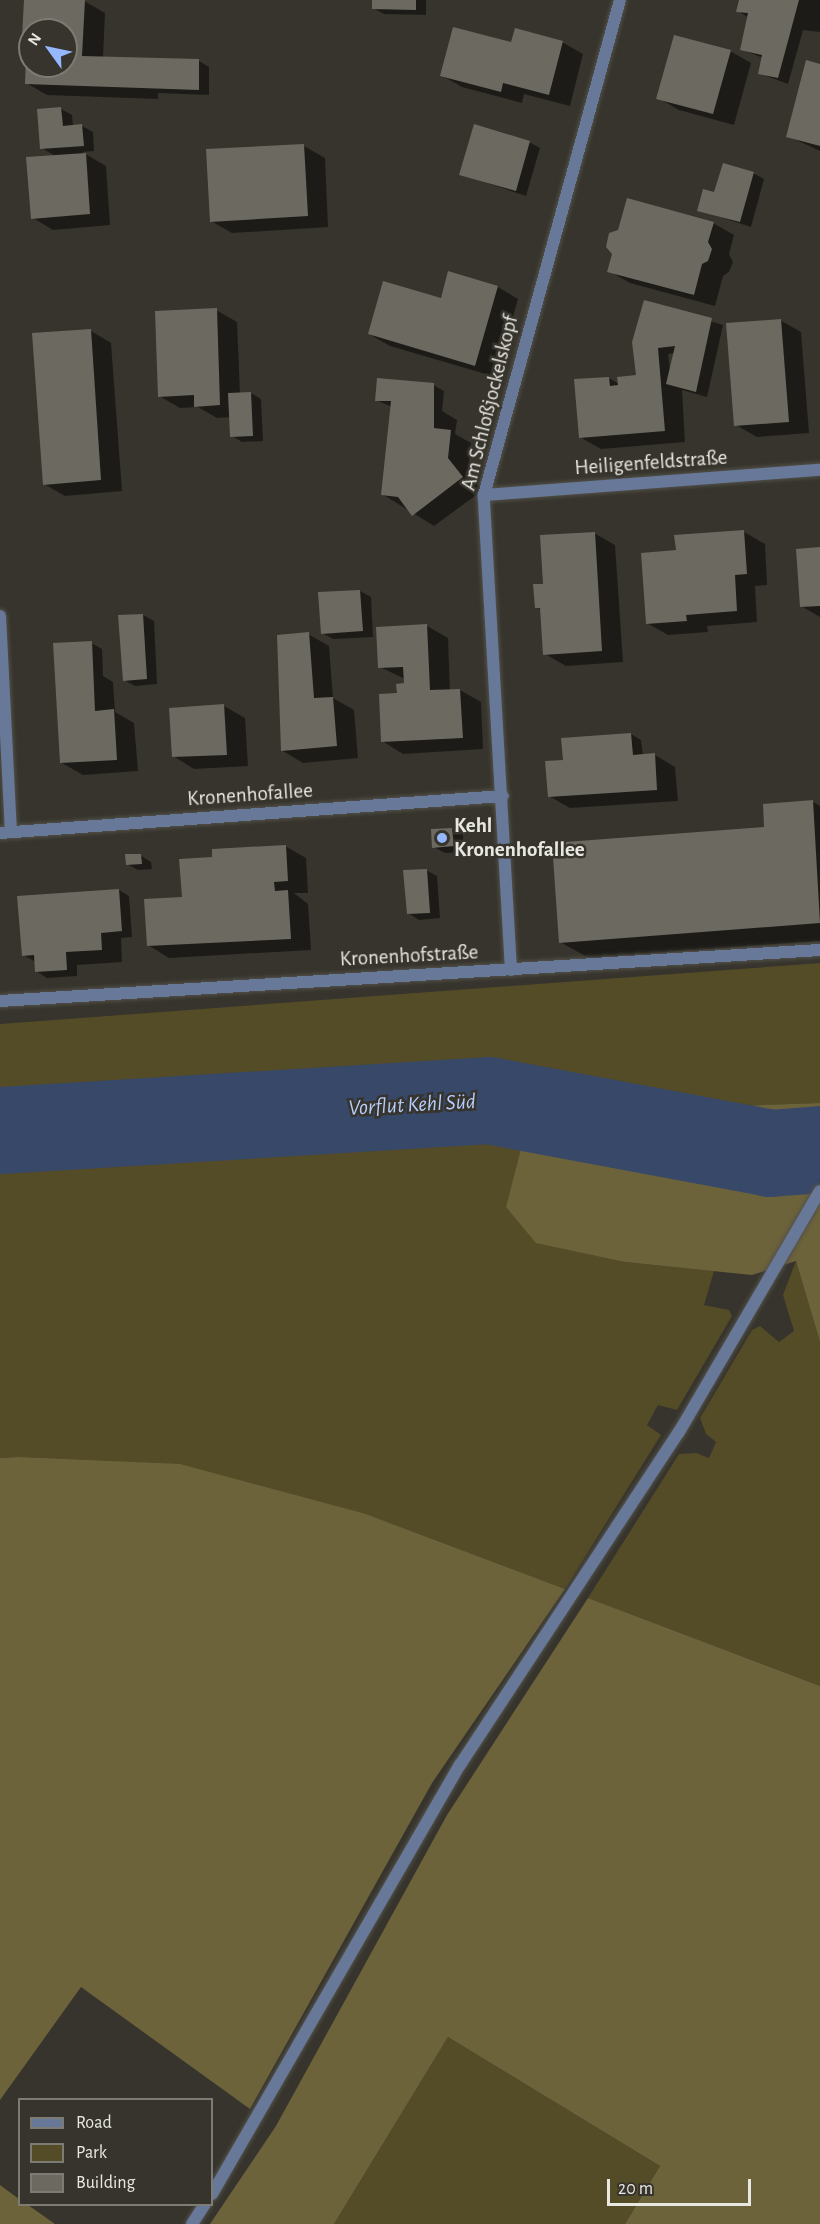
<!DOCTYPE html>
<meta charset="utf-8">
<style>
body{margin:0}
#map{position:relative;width:820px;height:2224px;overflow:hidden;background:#36342c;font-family:"Alegreya Sans",sans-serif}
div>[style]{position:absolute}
.green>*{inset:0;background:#544b27}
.forest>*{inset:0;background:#6d633b}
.shadow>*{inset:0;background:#0007}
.river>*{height:87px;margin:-43.5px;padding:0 43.5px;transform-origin:43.5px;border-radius:43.5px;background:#384869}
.building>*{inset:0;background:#6c6960}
.roads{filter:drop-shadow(0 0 2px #525149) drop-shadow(0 0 2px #525149)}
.lane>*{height:12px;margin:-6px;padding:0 6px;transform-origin:6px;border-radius:6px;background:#687898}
.street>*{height:12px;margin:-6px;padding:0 6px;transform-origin:6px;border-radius:6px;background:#687898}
.dots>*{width:16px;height:16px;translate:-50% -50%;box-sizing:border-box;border:3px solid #36342c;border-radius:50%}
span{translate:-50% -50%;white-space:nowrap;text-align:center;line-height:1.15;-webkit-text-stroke:5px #36342c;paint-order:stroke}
.street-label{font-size:21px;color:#e8e7e1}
.poi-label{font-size:21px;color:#e8e7e1;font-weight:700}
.left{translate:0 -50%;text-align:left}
.water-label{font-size:22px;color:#b6cdfd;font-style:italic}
.legend{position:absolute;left:18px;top:2098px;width:195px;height:108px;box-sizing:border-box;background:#36342c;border:2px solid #7d7c74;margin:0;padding:8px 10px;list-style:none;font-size:18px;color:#e8e7e1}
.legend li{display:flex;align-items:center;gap:12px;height:30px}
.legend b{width:30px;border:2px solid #7d7c74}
.north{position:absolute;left:18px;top:18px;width:60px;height:60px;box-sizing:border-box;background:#36342c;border:2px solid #7d7c74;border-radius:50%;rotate:303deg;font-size:16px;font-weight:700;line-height:24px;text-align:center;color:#e8e7e1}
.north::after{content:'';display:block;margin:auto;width:21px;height:27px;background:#95b7fd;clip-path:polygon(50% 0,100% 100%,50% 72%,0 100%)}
.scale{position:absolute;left:607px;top:2179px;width:144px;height:27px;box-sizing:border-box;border:3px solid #e8e7e1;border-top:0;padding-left:8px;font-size:18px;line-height:21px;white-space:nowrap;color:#e8e7e1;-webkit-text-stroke:4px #36342c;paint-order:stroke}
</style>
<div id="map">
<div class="green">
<i style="clip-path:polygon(820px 963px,820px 1103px,711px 1107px,677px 1153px,525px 1134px,625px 1262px,714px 1271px,704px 1305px,729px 1310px,732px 1316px,677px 1410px,658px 1405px,647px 1425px,661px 1435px,565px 1589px,366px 1514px,17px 1457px,0 1458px,0 1024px)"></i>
<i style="clip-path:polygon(796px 1261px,820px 1342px,820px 1686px,588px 1598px,679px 1454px,696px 1453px,709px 1458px,716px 1442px,706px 1434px,700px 1418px,752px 1330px,760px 1326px,779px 1342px,794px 1331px,783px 1295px)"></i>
<i style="clip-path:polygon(448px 2037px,660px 2166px,625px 2224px,334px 2224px)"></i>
</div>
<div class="forest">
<i style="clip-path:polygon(820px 1103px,820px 1342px,796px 1261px,752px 1275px,625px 1262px,536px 1243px,506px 1207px,525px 1134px,676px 1153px,710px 1107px)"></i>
<i style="clip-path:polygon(17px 1457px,180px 1464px,366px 1514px,565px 1589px,432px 1783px,250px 2109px,81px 1987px,0 2100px,0 1458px)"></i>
<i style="clip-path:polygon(588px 1598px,820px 1686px,820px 2224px,625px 2224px,660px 2166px,448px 2037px,334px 2224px,210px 2224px,276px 2126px,447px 1815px)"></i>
<i style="clip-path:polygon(0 2185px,19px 2199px,20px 2204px,28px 2205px,55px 2224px,0 2224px)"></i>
</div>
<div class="shadow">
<i style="clip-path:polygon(evenodd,25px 0,84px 1px,105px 13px,103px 58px,199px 61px,209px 67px,209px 95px,158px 93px,158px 99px,47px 95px,26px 83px,28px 57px,23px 55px,25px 0,30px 30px,66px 30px,66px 66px,30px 66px,30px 30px)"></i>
<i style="clip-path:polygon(374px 0,426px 0,426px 15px,384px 14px,373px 8px)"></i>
<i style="clip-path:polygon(740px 0,820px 0,820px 32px,803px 30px,788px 84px,759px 73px,763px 58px,741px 49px,749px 18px,738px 11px)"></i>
<i style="clip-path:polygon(562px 42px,583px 54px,570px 106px,524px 94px,522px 103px,462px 87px,441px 75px,512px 43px)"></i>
<i style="clip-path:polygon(730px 51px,751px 63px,734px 125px,679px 110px,658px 98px)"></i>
<i style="clip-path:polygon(820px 66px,820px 151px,788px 136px)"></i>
<i style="clip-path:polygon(61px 109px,72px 115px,73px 126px,82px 126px,93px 132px,94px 151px,82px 152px,106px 166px,110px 225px,53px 230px,33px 218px,55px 156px,42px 148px)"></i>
<i style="clip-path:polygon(529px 142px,540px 148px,526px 196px,461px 174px)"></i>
<i style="clip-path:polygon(304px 146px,325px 158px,328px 227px,232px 233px,211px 221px)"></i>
<i style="clip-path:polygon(753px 173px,764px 179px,751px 227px,699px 210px,715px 194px)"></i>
<i style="clip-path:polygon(713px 223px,734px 235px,729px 254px,733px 262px,729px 272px,723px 276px,715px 306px,630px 283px,609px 271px,614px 253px)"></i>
<i style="clip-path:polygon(498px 287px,518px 299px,496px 377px,390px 346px,369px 334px,442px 300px)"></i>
<i style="clip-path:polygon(evenodd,645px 301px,723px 325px,707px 397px,682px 390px,685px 442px,601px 449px,580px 437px,609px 378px,619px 384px,641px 376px,645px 301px,675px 353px,670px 370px,668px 354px,675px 353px)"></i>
<i style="clip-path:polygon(216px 310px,237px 322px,240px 394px,251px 393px,261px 399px,263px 441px,242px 442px,232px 436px,231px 417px,217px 418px,198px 407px,180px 408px,159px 396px)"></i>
<i style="clip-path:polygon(780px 320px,801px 332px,809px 433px,757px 437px,736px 425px)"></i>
<i style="clip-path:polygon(91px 331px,111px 343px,122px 491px,65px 496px,44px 484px)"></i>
<i style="clip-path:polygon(433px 385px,444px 391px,442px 411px,457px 420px,455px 434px,471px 443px,468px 471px,483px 490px,434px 526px,382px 494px,392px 407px,376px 400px)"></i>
<i style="clip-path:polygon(744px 532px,765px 544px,767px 585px,755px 586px,757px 622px,707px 626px,708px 632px,668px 635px,647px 623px,677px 552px)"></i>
<i style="clip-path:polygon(594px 533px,615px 545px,623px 662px,566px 666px,545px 654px,542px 610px,536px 607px,544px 585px)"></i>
<i style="clip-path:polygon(820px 549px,820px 617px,801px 606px)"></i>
<i style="clip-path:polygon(360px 591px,371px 597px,373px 637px,333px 639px,322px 633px)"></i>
<i style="clip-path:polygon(143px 615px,154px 621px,157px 684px,135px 686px,124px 680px)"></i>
<i style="clip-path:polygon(427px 626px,448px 638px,450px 691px,460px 690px,481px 702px,483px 749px,403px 754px,382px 741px,398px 695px,406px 685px,405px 679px,380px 667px)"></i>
<i style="clip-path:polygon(308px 634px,329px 646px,333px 698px,354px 710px,358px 758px,303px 763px,283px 751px)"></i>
<i style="clip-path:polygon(91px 643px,102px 649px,103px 676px,113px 682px,115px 712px,134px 723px,138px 771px,83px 775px,62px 763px)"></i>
<i style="clip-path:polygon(224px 706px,245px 718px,248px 766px,194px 769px,173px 756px)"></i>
<i style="clip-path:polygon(631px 734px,641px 740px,643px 756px,655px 755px,675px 767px,678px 801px,570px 808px,549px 796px,565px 761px)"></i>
<i style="clip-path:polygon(813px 802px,820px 806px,820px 941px,589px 958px,560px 942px,766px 828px,764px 806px)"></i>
<i style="clip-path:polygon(452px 829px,463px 835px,464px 852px,445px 853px,434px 847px)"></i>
<i style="clip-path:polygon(285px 846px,306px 858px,308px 893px,294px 893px,308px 904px,311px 950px,169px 958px,148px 945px,214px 858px)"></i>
<i style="clip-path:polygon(140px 855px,151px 862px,152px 869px,138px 870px,127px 864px)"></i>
<i style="clip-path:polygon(426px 870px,437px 876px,440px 918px,419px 920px,408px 913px)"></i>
<i style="clip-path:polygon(119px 890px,129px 896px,132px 937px,121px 938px,122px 962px,77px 965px,77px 976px,47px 978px,36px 971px,36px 962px,23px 955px)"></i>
</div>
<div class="river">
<i style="left:0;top:1130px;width:489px;rotate:-3.5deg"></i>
<i style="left:488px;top:1100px;width:287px;rotate:10.6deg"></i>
<i style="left:770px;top:1153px;width:50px;rotate:-4.6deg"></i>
</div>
<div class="building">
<i style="clip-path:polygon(evenodd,24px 0,85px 0,82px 56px,199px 59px,199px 90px,25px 84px,26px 55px,21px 55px,24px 0,30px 30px,66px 30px,66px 66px,30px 66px,30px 30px)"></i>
<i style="clip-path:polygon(372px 0,416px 0,416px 10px,372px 9px)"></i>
<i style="clip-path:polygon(739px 0,799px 0,778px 78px,758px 74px,762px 55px,740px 50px,748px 13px,736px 12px)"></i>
<i style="clip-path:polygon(453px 27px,511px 42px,515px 28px,563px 41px,549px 95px,503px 83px,501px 92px,440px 76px)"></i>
<i style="clip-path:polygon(674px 35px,731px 50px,713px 114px,656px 99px)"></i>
<i style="clip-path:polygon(806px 60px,820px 64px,820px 146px,786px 137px)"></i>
<i style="clip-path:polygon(61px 107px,63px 126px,82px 124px,84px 146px,40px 149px,37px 109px)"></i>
<i style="clip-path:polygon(474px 124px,530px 141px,516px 191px,459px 175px)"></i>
<i style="clip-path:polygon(304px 144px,308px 216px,210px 222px,206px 149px)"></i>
<i style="clip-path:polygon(86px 153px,90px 214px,31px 219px,26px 157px)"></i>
<i style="clip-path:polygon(723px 163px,754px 172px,740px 222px,697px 211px,703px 189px,714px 192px)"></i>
<i style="clip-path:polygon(627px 198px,714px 222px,708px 242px,712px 249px,708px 261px,702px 264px,694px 295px,607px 272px,612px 254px,606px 247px,609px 233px,618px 230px)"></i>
<i style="clip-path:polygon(448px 271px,498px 286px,475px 366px,368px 334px,383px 281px,441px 298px)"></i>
<i style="clip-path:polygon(644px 300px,712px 318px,696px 392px,666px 384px,675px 346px,658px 348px,665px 431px,579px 438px,574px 379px,609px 377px,610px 386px,618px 385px,617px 377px,636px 375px,632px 342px)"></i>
<i style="clip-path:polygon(217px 308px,220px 405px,194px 407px,194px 395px,158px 397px,155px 311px)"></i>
<i style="clip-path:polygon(781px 319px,789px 422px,734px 426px,726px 323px)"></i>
<i style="clip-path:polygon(91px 329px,101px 480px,43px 485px,32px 333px)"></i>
<i style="clip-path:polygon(377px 378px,434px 383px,434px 428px,451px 430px,448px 458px,463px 477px,412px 516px,398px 497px,381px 495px,391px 401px,375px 401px)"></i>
<i style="clip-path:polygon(251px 392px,253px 436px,230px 437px,228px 393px)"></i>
<i style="clip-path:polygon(744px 530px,747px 574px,735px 575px,737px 611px,686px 615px,687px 621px,646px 624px,641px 553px,676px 550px,674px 535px)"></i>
<i style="clip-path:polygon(595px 532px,602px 651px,543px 655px,540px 608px,535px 608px,533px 584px,543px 584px,540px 535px)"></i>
<i style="clip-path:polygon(820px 547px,820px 606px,800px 607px,796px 549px)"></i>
<i style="clip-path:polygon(360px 590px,363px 631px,321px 634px,318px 592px)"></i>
<i style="clip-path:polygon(143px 614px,147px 679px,123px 681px,118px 615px)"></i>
<i style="clip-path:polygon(427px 624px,430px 690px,460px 689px,463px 738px,381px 742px,379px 694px,397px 693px,396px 684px,404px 683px,403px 667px,378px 668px,376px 627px)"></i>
<i style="clip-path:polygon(309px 632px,314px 698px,333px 697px,337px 746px,281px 751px,277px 635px)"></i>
<i style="clip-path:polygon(92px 641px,95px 711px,114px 709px,117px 760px,60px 763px,53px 643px)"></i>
<i style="clip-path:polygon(224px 704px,227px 755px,172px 757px,169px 708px)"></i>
<i style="clip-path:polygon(631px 733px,633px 755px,655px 753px,657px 790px,548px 797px,545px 761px,563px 760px,561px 738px)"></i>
<i style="clip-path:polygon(813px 800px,820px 923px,559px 943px,552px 843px,764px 827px,763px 804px)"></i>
<i style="clip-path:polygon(452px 828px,454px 846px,432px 848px,431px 829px)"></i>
<i style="clip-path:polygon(286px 845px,288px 881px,274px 882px,275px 891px,288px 890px,291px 939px,147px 946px,144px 899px,182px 897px,179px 859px,212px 857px,212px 849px)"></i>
<i style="clip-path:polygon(125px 854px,141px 854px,142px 864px,126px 865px)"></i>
<i style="clip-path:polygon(427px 869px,430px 913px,407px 914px,403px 870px)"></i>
<i style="clip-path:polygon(119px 889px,122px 931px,101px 933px,102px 950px,66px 952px,67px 970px,35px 972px,34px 955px,22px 956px,17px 896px)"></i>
</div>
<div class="roads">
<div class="lane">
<i style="left:212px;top:2194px;width:496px;rotate:-60deg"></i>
<i style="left:460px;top:1765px;width:399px;rotate:-56.7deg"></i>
<i style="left:679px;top:1432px;width:279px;rotate:-59.7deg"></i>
<i style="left:192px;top:2224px;width:24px;rotate:-57deg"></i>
</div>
<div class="street">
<i style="left:484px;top:495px;width:337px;rotate:-4.3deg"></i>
<i style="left:0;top:616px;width:216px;rotate:87.1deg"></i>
<i style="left:0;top:833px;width:504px;rotate:-4.21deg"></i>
<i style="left:511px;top:970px;width:476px;rotate:-93.3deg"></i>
<i style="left:484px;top:495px;width:513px;rotate:-74.64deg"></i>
<i style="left:0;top:1001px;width:822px;rotate:-3.56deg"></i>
</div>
</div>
<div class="dots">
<i style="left:442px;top:838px;background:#95b7fd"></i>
</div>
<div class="street-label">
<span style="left:490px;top:403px;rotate:-76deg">Am Schloßjockelskopf</span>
<span style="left:651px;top:463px;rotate:-4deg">Heiligenfeldstraße</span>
<span style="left:250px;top:795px;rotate:-4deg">Kronenhofallee</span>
<span style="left:409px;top:956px;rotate:-3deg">Kronenhofstraße</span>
</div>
<div class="poi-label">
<span class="left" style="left:454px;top:838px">Kehl<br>Kronenhofallee</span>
</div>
<div class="water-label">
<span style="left:412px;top:1105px;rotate:-3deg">Vorflut Kehl Süd</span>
</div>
<ul class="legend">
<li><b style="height:8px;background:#687898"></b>Road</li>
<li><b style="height:16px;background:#544b27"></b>Park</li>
<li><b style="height:16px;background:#6c6960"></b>Building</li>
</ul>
<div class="north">N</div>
<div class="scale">20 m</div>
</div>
